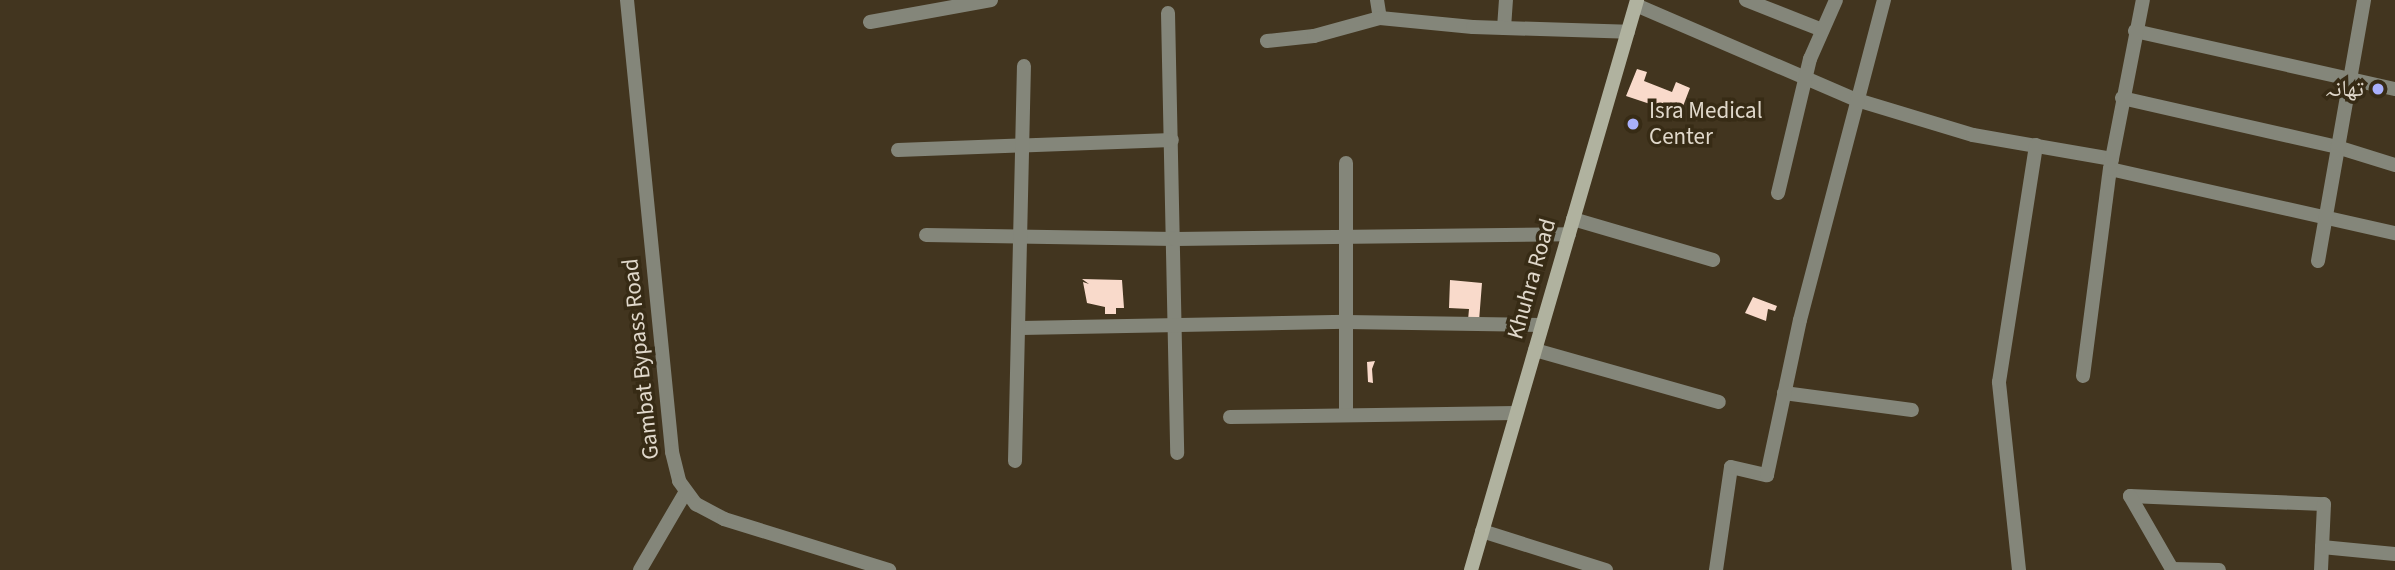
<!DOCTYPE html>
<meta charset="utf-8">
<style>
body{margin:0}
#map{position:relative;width:2395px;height:570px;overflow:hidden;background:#42351f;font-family:"Source Sans 3","Noto Naskh Arabic",sans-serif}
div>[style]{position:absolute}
.building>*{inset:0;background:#f9dacb}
.minor>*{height:14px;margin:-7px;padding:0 7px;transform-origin:7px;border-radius:7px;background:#84867a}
.tertiary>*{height:14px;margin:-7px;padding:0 7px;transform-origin:7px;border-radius:7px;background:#84867a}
.secondary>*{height:14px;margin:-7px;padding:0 7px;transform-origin:7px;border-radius:7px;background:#b0b29f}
.dots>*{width:19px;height:19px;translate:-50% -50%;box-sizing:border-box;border:4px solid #372b15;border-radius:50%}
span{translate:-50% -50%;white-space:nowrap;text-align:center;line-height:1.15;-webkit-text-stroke:7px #372b15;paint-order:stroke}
.poi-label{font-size:23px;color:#e0d8cb}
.right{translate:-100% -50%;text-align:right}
.left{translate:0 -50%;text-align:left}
.street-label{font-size:23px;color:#e0d8cb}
</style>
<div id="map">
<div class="building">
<i style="clip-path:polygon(1637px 69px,1647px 72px,1644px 81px,1672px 92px,1676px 82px,1690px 88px,1680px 114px,1626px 96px)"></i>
<i style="clip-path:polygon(1082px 279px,1122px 280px,1124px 308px,1116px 308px,1116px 314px,1105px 314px,1105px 307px,1087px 303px,1083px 282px,1089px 284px)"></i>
<i style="clip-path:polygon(1450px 280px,1482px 283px,1479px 321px,1468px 320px,1469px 309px,1449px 308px)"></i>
<i style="clip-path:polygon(1753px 297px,1777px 306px,1775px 311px,1768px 309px,1766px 321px,1745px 313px)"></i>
<i style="clip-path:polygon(1375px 361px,1372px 369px,1373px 383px,1368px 382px,1367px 362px)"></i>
</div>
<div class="minor">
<i style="left:1377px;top:0;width:18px;rotate:81deg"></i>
<i style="left:1746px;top:0;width:82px;rotate:21.5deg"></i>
<i style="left:1636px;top:5px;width:241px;rotate:23.3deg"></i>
<i style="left:1857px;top:100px;width:121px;rotate:16.8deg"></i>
<i style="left:1973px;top:135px;width:141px;rotate:9.8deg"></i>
<i style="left:1168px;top:13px;width:440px;rotate:88.8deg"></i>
<i style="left:870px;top:22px;width:123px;rotate:-10.3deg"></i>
<i style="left:1504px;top:28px;width:28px;rotate:-86deg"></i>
<i style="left:2135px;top:31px;width:266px;rotate:12.6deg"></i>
<i style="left:1267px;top:41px;width:47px;rotate:-6.1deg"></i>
<i style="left:1314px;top:36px;width:68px;rotate:-15.3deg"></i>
<i style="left:1380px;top:18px;width:93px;rotate:5.5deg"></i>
<i style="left:1473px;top:27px;width:155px;rotate:1.8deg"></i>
<i style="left:2122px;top:98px;width:221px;rotate:12.8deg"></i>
<i style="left:2337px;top:147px;width:61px;rotate:17.2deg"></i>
<i style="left:898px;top:150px;width:274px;rotate:-2.1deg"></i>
<i style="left:2110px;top:169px;width:292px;rotate:12.7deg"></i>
<i style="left:1778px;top:193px;width:138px;rotate:-76.6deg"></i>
<i style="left:1810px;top:59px;width:64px;rotate:-66.2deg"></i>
<i style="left:1573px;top:219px;width:146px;rotate:16.3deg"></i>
<i style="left:926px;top:235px;width:249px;rotate:0.9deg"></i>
<i style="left:1175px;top:239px;width:394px;rotate:-0.7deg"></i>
<i style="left:2318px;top:261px;width:265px;rotate:-80deg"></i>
<i style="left:1021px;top:328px;width:325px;rotate:-1.1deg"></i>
<i style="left:1346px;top:322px;width:196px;rotate:0.9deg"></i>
<i style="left:1535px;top:350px;width:191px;rotate:15.8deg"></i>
<i style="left:2083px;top:376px;width:209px;rotate:-82.6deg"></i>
<i style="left:2110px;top:169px;width:172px;rotate:-79deg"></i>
<i style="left:1784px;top:393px;width:129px;rotate:7.6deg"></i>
<i style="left:1346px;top:414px;width:251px;rotate:-90deg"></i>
<i style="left:1230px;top:417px;width:286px;rotate:-0.8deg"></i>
<i style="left:1015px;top:461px;width:395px;rotate:-88.7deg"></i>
<i style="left:2130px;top:496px;width:194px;rotate:2.4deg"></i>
<i style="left:2324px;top:504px;width:66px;rotate:92.6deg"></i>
<i style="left:2130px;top:496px;width:84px;rotate:60.1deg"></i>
<i style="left:2172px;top:569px;width:47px;rotate:1.2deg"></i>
<i style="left:1482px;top:531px;width:130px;rotate:17.5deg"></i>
<i style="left:2322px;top:547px;width:73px;rotate:5.5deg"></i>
<i style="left:640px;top:570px;width:89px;rotate:-59.7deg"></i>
<i style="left:1716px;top:570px;width:104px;rotate:-81.7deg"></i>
<i style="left:1731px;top:467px;width:37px;rotate:13deg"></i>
<i style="left:1767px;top:475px;width:158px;rotate:-78deg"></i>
<i style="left:1800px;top:320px;width:331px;rotate:-75.3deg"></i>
<i style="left:2019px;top:570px;width:189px;rotate:-96.1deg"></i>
<i style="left:1999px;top:382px;width:240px;rotate:-81.1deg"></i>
</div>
<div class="tertiary">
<i style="left:627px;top:0;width:454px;rotate:84.3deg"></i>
<i style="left:672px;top:452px;width:30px;rotate:76deg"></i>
<i style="left:679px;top:481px;width:29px;rotate:54deg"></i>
<i style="left:696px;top:504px;width:32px;rotate:28deg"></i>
<i style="left:724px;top:519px;width:173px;rotate:17.2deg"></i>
</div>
<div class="secondary">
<i style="left:1471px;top:570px;width:594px;rotate:-73.76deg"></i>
</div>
<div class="dots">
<i style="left:2378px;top:89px;background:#a9b0fc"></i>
<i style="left:1633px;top:124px;background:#a9b0fc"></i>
</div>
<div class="poi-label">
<span class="right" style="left:2364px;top:89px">تھانہ</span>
<span class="left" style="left:1649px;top:124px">Isra Medical<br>Center</span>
</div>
<div class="street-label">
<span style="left:1532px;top:279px;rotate:-74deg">Khuhra Road</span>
<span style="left:641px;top:359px;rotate:-96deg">Gambat Bypass Road</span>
</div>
</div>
